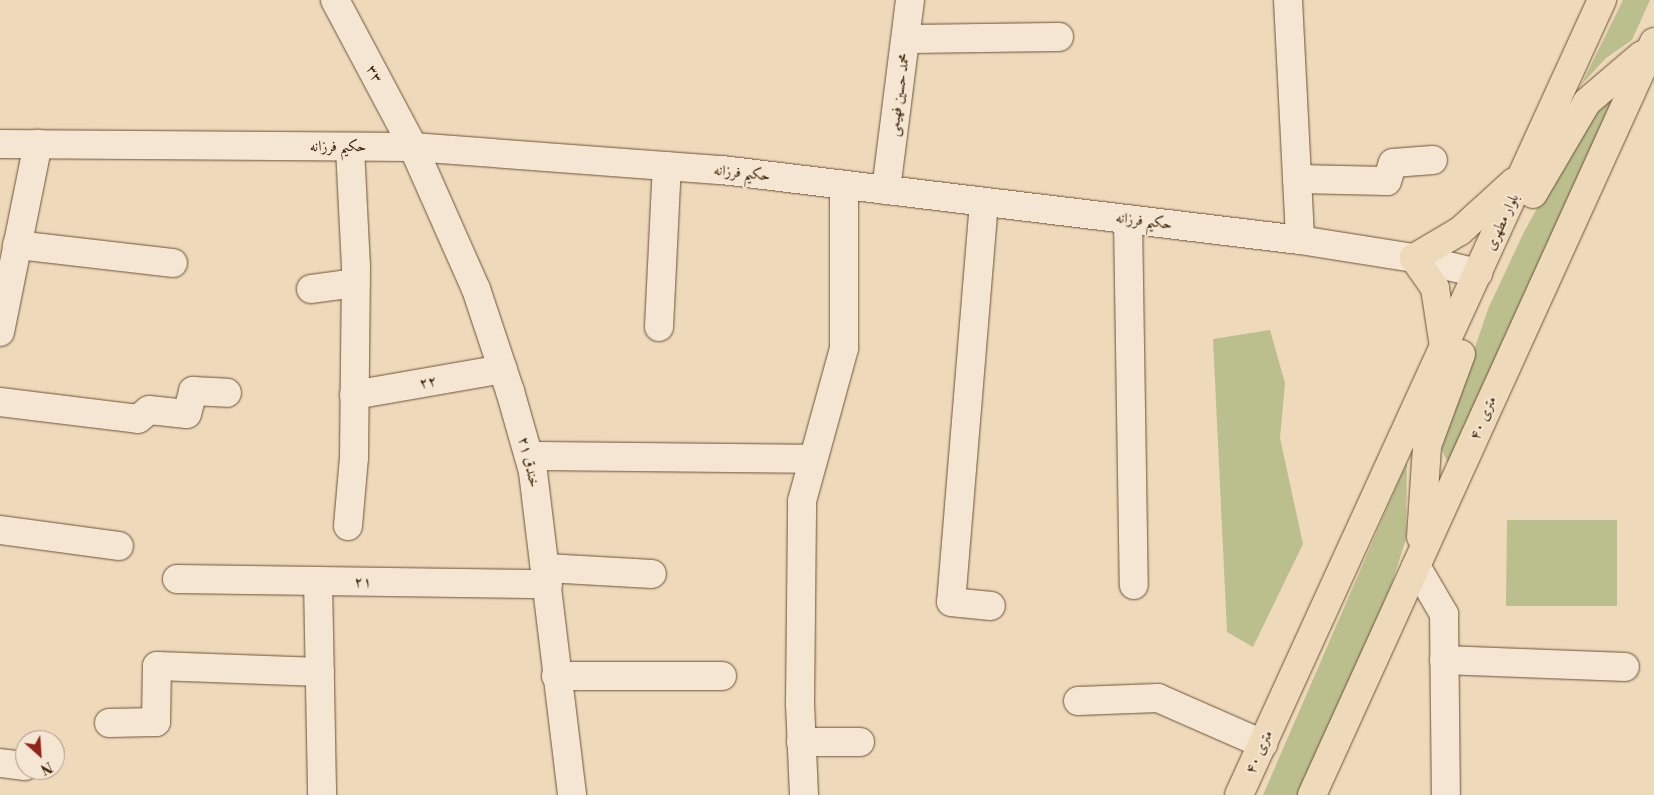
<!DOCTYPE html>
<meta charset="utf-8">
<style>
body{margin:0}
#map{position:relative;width:1654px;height:795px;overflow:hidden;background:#efd9bb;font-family:"Libre Bodoni",Amiri,serif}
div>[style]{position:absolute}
.green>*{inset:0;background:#bbbf8e}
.roads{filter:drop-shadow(0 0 1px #6b5337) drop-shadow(0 0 1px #6b5337)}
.minor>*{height:28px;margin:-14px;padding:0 14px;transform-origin:14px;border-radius:14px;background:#f5e6d3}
.tertiary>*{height:28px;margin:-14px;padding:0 14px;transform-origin:14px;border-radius:14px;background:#f5e6d3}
.secondary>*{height:28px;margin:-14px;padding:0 14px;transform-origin:14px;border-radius:14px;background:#f5e6d3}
.primary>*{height:28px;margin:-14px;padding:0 14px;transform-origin:14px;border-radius:14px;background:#efd9bb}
span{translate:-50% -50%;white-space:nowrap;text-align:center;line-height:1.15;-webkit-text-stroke:4px #f5e6d3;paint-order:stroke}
.street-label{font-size:15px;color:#3f260b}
.north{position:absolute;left:15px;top:730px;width:50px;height:50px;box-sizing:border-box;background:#f5e6d3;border:1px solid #ac9983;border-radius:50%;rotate:154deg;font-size:14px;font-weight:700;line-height:20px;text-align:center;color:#3f260b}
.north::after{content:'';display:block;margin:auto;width:18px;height:22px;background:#8f2418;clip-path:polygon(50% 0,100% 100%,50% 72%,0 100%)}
</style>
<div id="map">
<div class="green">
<i style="clip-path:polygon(1623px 0,1650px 0,1632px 40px,1606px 58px,1581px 85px)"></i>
<i style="clip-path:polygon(1623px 89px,1448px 463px,1441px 448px,1488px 309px,1524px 232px,1582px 127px,1603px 104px)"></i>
<i style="clip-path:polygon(1270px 330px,1285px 383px,1280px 438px,1303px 544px,1253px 647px,1227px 632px,1213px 339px)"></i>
<i style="clip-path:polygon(1407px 462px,1406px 539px,1391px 586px,1299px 795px,1263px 795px)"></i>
<i style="clip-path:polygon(1507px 520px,1617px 520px,1617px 606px,1506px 606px)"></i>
</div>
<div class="roads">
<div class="minor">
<i style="left:1288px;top:0;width:240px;rotate:87.1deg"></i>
<i style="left:907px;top:39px;width:152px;rotate:-0.8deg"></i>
<i style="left:1297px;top:179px;width:90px;rotate:1.3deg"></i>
<i style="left:1387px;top:181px;width:19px;rotate:-72deg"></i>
<i style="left:1393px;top:163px;width:40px;rotate:-4.3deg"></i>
<i style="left:886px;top:190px;width:192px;rotate:-82.8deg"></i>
<i style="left:984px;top:202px;width:401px;rotate:94.7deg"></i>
<i style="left:951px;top:602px;width:40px;rotate:5.7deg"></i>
<i style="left:1128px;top:219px;width:366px;rotate:89.1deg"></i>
<i style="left:17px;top:245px;width:157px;rotate:6.6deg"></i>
<i style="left:311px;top:289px;width:45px;rotate:-7.6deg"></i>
<i style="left:659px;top:327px;width:161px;rotate:-87.2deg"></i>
<i style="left:0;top:332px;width:192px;rotate:-78.6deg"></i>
<i style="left:354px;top:395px;width:151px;rotate:-9.9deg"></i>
<i style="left:0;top:402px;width:139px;rotate:7deg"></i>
<i style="left:138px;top:419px;width:14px;rotate:-39deg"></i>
<i style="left:149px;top:410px;width:38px;rotate:6deg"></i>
<i style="left:187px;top:414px;width:24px;rotate:-75deg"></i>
<i style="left:193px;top:391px;width:34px;rotate:3deg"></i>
<i style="left:529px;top:456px;width:283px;rotate:0.6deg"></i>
<i style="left:348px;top:526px;width:68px;rotate:-85deg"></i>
<i style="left:354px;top:458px;width:191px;rotate:-89.4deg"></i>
<i style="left:356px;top:267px;width:120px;rotate:-92.9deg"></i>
<i style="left:0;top:530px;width:120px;rotate:7.7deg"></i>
<i style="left:1416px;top:566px;width:56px;rotate:59.7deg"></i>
<i style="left:1444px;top:614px;width:181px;rotate:89.4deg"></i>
<i style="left:546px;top:568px;width:106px;rotate:3.2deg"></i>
<i style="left:177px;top:579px;width:371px;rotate:0.8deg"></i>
<i style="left:318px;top:581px;width:214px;rotate:88.9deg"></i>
<i style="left:1444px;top:660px;width:181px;rotate:2.2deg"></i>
<i style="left:556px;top:676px;width:166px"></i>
<i style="left:1078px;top:701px;width:80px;rotate:-2.1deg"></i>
<i style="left:1158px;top:698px;width:115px;rotate:23.7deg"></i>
<i style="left:109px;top:723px;width:47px;rotate:-1.2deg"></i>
<i style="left:156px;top:722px;width:56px;rotate:-89deg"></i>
<i style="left:157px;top:666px;width:163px;rotate:2.1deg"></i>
<i style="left:801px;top:742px;width:59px"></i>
<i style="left:0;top:763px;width:25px;rotate:7deg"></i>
<i style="left:804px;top:795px;width:91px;rotate:-92.5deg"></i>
<i style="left:800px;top:704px;width:203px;rotate:-89.4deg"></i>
<i style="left:802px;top:501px;width:159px;rotate:-74.6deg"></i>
<i style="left:844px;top:348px;width:163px;rotate:-90deg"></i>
</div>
<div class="tertiary">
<i style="left:335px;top:0;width:166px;rotate:62deg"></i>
<i style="left:413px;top:147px;width:155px;rotate:66.1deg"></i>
<i style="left:476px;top:289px;width:108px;rotate:71.6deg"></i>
<i style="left:510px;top:391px;width:84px;rotate:74.1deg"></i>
<i style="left:533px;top:472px;width:325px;rotate:83.1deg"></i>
</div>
<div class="secondary">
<i style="left:0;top:144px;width:413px;rotate:0.4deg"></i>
<i style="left:413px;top:147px;width:310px;rotate:4.3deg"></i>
<i style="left:722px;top:170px;width:582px;rotate:6.91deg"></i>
<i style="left:1300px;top:240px;width:115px;rotate:9deg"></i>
<i style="left:1414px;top:258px;width:66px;rotate:13.2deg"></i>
</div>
<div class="primary">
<i style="left:1533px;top:194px;width:107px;rotate:-59.6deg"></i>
<i style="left:1587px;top:102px;width:72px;rotate:-40.5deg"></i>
<i style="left:1444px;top:347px;width:60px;rotate:-98.7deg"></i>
<i style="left:1435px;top:288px;width:37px;rotate:-125deg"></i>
<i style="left:1414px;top:258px;width:53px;rotate:-30.4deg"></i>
<i style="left:1460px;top:231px;width:73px;rotate:-42.2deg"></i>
<i style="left:1421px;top:537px;width:91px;rotate:-86.2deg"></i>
<i style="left:1427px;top:446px;width:98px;rotate:-69.7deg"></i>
<i style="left:1239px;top:795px;width:874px;rotate:-65.46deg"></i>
<i style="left:1312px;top:795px;width:827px;rotate:-65.57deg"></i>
</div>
</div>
<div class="street-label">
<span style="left:374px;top:74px;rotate:62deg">۳۳</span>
<span style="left:899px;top:95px;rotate:-82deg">محمد حسین فهیمی</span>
<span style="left:338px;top:147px">حکیم فرزانه</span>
<span style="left:742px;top:173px;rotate:6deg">حکیم فرزانه</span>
<span style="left:1144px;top:221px;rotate:7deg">حکیم فرزانه</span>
<span style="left:1502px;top:222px;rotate:-65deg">بلوار مطهری</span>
<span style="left:428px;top:382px;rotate:-10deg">۲۲</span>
<span style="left:1483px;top:418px;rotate:-66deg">۴۰ متری</span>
<span style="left:529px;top:462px;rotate:77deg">۲۱ خندق</span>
<span style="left:363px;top:582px;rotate:1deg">۲۱</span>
<span style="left:1259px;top:752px;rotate:-65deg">۴۰ متری</span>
</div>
<div class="north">N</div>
</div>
